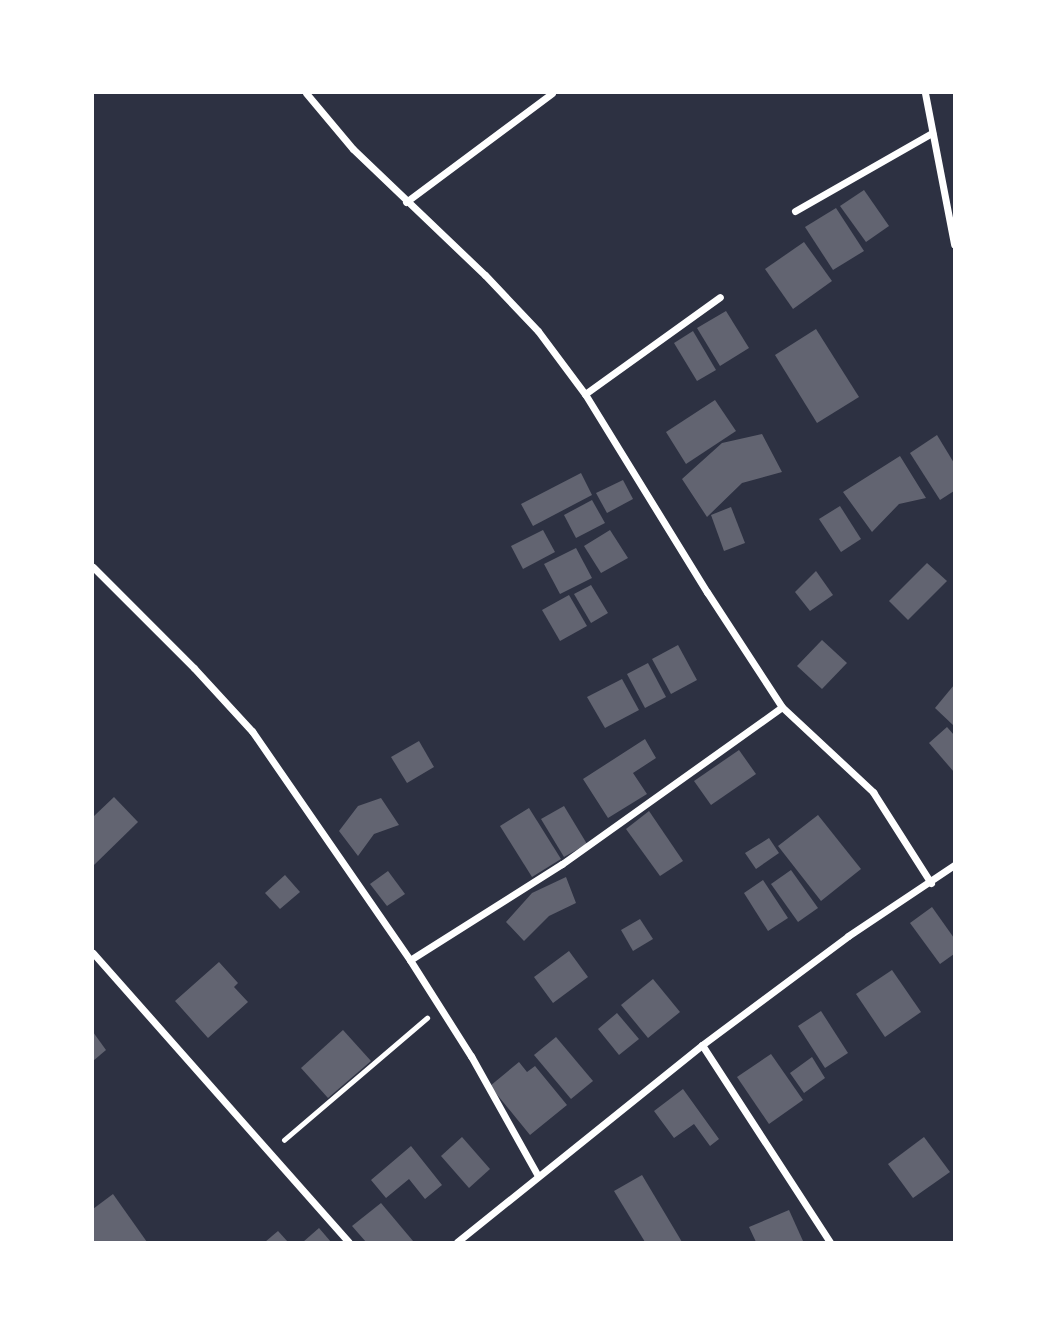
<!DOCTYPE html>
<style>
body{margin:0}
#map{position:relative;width:1047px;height:1335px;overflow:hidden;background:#2d3142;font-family:"Titillium Web",sans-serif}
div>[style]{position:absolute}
.building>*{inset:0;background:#626471}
.path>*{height:4.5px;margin:-2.25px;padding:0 2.25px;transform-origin:2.25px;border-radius:2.25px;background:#fff}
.minor>*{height:7px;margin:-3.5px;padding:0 3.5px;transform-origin:3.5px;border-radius:3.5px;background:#fff}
span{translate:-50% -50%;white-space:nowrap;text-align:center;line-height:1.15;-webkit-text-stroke:7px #fff;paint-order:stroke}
.frame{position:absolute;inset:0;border:94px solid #fff;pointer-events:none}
</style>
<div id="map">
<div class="building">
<i style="clip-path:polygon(864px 190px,889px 226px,866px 242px,840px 206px)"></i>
<i style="clip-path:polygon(836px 208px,864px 251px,833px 270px,805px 227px)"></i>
<i style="clip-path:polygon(804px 242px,832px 281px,793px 309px,765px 269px)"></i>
<i style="clip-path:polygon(726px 311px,749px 348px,720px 366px,697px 328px)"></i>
<i style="clip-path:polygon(816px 329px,859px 397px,817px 423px,775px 355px)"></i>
<i style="clip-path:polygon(693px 331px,716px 370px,697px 381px,674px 343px)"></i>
<i style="clip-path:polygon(715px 400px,736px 431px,686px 464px,666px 432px)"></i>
<i style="clip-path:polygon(762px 434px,782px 472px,742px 483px,707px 517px,682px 479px,722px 443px)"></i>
<i style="clip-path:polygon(937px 435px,954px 463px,954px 491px,940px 500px,910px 453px)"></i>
<i style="clip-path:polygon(900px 456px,926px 498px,899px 504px,872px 532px,843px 492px)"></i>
<i style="clip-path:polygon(581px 473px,592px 495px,533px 526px,521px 504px)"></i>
<i style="clip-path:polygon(623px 480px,633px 499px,607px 513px,596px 493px)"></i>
<i style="clip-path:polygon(592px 500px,605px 523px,576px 538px,564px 515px)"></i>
<i style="clip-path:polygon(840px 506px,861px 539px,841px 552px,819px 519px)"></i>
<i style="clip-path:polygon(731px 507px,745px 543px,724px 551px,711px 515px)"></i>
<i style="clip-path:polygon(543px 530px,555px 552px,523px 569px,511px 546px)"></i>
<i style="clip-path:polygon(610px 530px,628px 558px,601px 573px,584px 546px)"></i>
<i style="clip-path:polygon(576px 548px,592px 578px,560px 594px,544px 564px)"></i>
<i style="clip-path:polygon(927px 563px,947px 581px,908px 620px,889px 601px)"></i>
<i style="clip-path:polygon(816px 571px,833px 595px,810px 611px,795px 592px)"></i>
<i style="clip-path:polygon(591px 585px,608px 613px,591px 623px,574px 594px)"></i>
<i style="clip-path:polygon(569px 595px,587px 626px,560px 641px,542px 610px)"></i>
<i style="clip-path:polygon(822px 640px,847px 663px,822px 689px,797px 666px)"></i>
<i style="clip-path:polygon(678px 645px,697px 680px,671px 694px,652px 659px)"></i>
<i style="clip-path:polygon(648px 663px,666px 697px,645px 708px,627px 674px)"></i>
<i style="clip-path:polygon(622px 679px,639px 710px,605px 728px,587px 697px)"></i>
<i style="clip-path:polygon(954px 685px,954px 726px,935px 708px)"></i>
<i style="clip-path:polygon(947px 727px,954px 735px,954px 772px,929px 743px)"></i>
<i style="clip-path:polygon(645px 739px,656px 758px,633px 773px,647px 794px,608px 818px,583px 779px)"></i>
<i style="clip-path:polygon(419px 741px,434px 767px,407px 783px,391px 757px)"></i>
<i style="clip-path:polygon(739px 750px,756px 774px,711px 805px,694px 781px)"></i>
<i style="clip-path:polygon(114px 797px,138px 822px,93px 866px,93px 817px)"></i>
<i style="clip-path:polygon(381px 798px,399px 825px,374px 834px,358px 856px,339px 831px,358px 806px)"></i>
<i style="clip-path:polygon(564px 806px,587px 844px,564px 857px,541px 819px)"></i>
<i style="clip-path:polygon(529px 808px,561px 859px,532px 877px,500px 826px)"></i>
<i style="clip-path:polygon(649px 811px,683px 861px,660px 876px,626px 829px)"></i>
<i style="clip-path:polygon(818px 815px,861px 869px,821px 901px,778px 846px)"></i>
<i style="clip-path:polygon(769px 838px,779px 853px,756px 869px,745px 853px)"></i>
<i style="clip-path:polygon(791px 870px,818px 908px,798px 922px,771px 884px)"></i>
<i style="clip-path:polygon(388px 871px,405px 894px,387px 906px,370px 884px)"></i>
<i style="clip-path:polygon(285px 875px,300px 892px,280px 909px,265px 893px)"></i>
<i style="clip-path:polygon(566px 877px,576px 903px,549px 916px,524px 941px,506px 922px,532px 893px)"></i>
<i style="clip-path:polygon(763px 880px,788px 918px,768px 931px,744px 893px)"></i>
<i style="clip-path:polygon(932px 907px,954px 938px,954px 954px,940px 964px,910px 923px)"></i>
<i style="clip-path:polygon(640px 919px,653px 939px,633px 951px,621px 930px)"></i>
<i style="clip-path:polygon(569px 951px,588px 977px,553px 1003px,534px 977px)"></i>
<i style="clip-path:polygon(219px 962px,238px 983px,234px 987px,248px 1002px,208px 1038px,175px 1001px)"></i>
<i style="clip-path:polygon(892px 970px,921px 1012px,885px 1037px,856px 994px)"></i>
<i style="clip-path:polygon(653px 979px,680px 1012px,648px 1038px,621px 1005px)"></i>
<i style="clip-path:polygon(821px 1011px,848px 1053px,825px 1068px,798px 1026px)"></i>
<i style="clip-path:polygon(617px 1013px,639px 1039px,619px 1055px,598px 1029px)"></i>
<i style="clip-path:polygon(343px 1030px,371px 1061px,328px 1098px,301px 1068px)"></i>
<i style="clip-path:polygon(93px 1032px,106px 1050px,93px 1061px)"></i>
<i style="clip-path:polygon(556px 1037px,593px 1081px,571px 1099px,534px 1055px)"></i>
<i style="clip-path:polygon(771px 1054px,803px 1100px,769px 1124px,737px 1077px)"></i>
<i style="clip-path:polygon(812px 1057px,825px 1078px,804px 1093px,790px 1073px)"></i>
<i style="clip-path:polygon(519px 1062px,527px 1072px,535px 1066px,567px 1105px,530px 1135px,490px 1086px)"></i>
<i style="clip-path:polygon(683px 1089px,719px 1139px,710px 1146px,694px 1124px,674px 1138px,654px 1111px)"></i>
<i style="clip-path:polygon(462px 1137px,490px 1169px,469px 1188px,441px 1156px)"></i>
<i style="clip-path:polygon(924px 1137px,950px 1172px,913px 1198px,888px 1164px)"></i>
<i style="clip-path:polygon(411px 1146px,442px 1185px,425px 1199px,409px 1179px,386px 1198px,371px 1180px)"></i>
<i style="clip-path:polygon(642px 1175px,682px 1242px,645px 1242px,614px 1191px)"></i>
<i style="clip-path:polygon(113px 1194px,147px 1242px,93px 1242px,93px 1209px)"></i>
<i style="clip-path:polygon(381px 1203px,413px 1241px,412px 1242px,366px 1242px,352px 1226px)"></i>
<i style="clip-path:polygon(789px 1210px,803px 1241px,756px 1242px,749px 1227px)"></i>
<i style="clip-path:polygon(319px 1228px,331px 1242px,303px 1242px)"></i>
<i style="clip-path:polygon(278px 1231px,288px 1242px,265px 1242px)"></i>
</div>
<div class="path">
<i style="left:284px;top:1140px;width:188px;rotate:-40.5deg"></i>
</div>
<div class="minor">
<i style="left:306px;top:93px;width:73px;rotate:50deg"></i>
<i style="left:353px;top:149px;width:182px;rotate:43.7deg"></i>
<i style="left:485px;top:275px;width:77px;rotate:46.6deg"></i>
<i style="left:538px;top:331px;width:79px;rotate:53.3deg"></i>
<i style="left:585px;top:394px;width:233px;rotate:58.4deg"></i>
<i style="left:707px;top:592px;width:137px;rotate:56.9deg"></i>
<i style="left:782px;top:707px;width:125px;rotate:43deg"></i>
<i style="left:873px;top:792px;width:108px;rotate:57.5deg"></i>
<i style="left:925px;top:93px;width:154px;rotate:79.1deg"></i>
<i style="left:406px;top:202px;width:182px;rotate:-36.7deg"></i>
<i style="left:795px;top:211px;width:158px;rotate:-29.7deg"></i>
<i style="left:585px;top:394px;width:166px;rotate:-35.7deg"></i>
<i style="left:93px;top:567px;width:143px;rotate:45deg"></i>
<i style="left:194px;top:668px;width:86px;rotate:47.4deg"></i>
<i style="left:252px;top:731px;width:278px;rotate:55.4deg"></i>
<i style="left:410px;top:960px;width:114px;rotate:57.6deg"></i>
<i style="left:471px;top:1056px;width:137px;rotate:60.8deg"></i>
<i style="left:93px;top:953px;width:386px;rotate:48.5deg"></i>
<i style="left:410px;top:960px;width:180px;rotate:-32.3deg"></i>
<i style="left:562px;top:864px;width:270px;rotate:-35.5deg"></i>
<i style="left:702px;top:1045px;width:235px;rotate:57deg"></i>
<i style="left:457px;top:1242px;width:314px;rotate:-38.8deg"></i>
<i style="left:702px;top:1045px;width:182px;rotate:-36.7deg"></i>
<i style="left:848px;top:936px;width:128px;rotate:-33.8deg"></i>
</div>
<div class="frame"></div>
</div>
